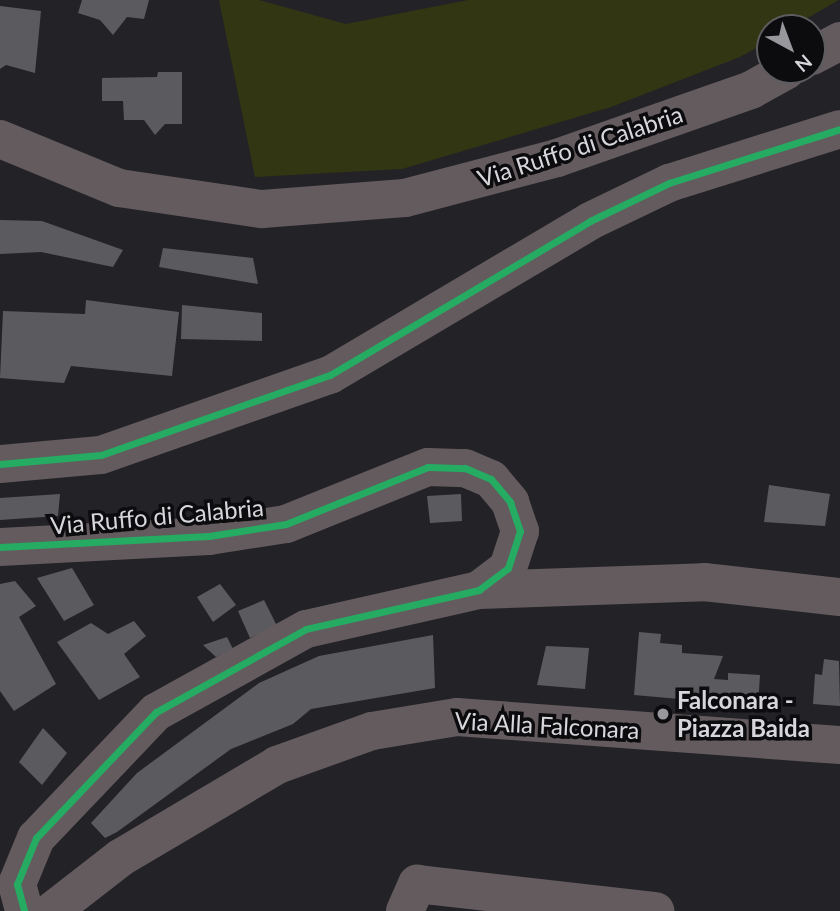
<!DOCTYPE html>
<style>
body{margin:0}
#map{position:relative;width:840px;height:911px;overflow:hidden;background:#232227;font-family:Lato,sans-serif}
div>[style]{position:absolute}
.green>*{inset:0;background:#333612}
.building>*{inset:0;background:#5b5b5f}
.minor>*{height:38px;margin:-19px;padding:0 19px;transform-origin:19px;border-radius:19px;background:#635b5d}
.tertiary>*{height:38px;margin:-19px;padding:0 19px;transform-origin:19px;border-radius:19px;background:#635b5d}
.cycleway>*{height:7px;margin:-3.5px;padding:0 3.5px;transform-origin:3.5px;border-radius:3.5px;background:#26ab63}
.dots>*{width:19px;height:19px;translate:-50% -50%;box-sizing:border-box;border:4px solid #0c0b0e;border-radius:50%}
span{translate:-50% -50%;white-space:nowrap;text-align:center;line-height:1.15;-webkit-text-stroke:7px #0c0b0e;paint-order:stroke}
.street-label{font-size:24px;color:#d7d6db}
.poi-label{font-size:24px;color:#d7d6db;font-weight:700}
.left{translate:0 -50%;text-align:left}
.north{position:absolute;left:756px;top:14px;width:70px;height:70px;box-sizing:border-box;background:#0c0b0e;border:2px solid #5d5c60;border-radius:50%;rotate:139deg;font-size:19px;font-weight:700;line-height:28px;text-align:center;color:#d7d6db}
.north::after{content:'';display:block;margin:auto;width:24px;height:32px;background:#98979c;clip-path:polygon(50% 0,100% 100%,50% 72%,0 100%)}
</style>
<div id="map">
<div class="green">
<i style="clip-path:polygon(219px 0,259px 0,346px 24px,468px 0,839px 0,790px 28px,770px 28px,770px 40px,740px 57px,611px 107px,402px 169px,255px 177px)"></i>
</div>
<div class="building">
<i style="clip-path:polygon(82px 0,149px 0,144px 19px,127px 17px,113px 35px,100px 20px,78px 13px)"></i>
<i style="clip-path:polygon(0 6px,41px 11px,35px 73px,6px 65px,0 69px)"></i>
<i style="clip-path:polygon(158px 72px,182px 72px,182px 124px,165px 124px,155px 135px,144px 120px,124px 120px,123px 101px,102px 101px,102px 78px,157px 77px)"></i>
<i style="clip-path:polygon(0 220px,42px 221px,123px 250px,113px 267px,41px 252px,0 254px)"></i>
<i style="clip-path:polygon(163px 248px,253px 258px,258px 284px,159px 267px)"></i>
<i style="clip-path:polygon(86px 300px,179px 312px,172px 376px,71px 366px,64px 383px,0 378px,3px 311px,85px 314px)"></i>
<i style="clip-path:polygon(182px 305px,262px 313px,262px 341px,181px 339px)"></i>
<i style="clip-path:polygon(769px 485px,830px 494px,825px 526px,764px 522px)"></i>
<i style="clip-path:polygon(60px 494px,58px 516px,0 520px,0 498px)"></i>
<i style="clip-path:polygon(461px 494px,462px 521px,430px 523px,427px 496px)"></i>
<i style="clip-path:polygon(72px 568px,94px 605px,64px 621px,37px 578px)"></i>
<i style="clip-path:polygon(15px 581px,36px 606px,19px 617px,56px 684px,14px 711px,0 691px,0 584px)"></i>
<i style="clip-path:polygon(220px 584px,236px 605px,213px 622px,197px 597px)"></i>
<i style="clip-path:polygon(264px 600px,277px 626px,250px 638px,238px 611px)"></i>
<i style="clip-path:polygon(134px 621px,146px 636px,124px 654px,140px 677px,99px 700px,57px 642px,91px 623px,108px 634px)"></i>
<i style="clip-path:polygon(639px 632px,661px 634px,660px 643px,682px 645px,682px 653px,723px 656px,714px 679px,728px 680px,728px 673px,760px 675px,758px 706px,634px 695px)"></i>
<i style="clip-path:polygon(433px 635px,435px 688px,311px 709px,293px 724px,231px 749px,117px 832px,105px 838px,91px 823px,137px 773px,259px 683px,319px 656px)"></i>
<i style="clip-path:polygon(227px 637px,233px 649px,216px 657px,203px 645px)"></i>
<i style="clip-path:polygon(546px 646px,589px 648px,585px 689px,537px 685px)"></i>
<i style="clip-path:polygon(824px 659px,839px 661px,840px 706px,813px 704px,815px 674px,822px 675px)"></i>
<i style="clip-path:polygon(43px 728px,67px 753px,42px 785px,19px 762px)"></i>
</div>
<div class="minor">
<i style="left:479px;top:590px;width:225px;rotate:-2deg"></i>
<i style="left:704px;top:582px;width:137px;rotate:6.3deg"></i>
<i style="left:405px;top:911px;width:30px;rotate:-66deg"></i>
<i style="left:417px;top:884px;width:240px;rotate:6.5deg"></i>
</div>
<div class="tertiary">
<i style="left:812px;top:56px;width:32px;rotate:-28deg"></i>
<i style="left:0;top:139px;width:129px;rotate:22.4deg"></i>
<i style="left:119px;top:188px;width:145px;rotate:8.4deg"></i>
<i style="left:262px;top:209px;width:143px;rotate:-4.4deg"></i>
<i style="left:405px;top:198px;width:157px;rotate:-14.7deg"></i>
<i style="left:557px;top:158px;width:206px;rotate:-19.3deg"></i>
<i style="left:751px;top:90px;width:41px;rotate:-29.1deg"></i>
<i style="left:0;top:464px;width:101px;rotate:-5.1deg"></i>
<i style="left:101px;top:455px;width:243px;rotate:-19.3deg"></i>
<i style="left:330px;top:375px;width:302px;rotate:-30.6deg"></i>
<i style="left:590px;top:221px;width:88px;rotate:-25.7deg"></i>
<i style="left:669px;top:183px;width:179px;rotate:-17.5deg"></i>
<i style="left:0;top:547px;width:209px;rotate:-3deg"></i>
<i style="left:209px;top:536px;width:78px;rotate:-8.9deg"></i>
<i style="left:286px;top:524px;width:153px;rotate:-21.9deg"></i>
<i style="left:428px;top:467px;width:37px;rotate:2deg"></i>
<i style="left:465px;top:468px;width:28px;rotate:23deg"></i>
<i style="left:491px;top:479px;width:30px;rotate:50deg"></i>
<i style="left:510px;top:502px;width:31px;rotate:71deg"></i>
<i style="left:520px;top:531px;width:39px;rotate:108deg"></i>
<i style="left:508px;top:568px;width:36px;rotate:143deg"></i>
<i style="left:479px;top:590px;width:177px;rotate:167.3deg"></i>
<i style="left:306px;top:629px;width:171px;rotate:151deg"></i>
<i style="left:156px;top:712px;width:174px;rotate:133.6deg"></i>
<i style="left:36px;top:838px;width:50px;rotate:112.4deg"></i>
<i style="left:17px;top:884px;width:28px;rotate:75deg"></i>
<i style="left:52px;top:911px;width:86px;rotate:-37.9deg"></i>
<i style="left:120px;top:858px;width:182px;rotate:-30.6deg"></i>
<i style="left:277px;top:765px;width:101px;rotate:-19.7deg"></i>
<i style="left:372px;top:731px;width:86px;rotate:-9.4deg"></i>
<i style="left:457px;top:717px;width:384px;rotate:4.2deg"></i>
</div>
<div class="cycleway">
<i style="left:0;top:464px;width:101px;rotate:-5.1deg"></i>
<i style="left:101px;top:455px;width:243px;rotate:-19.3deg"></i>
<i style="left:330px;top:375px;width:302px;rotate:-30.6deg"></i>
<i style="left:590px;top:221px;width:88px;rotate:-25.7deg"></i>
<i style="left:669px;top:183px;width:179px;rotate:-17.5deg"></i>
<i style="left:0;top:547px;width:209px;rotate:-3deg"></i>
<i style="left:209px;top:536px;width:78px;rotate:-8.9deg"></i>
<i style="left:286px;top:524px;width:153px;rotate:-21.9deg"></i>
<i style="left:428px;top:467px;width:37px;rotate:2deg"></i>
<i style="left:465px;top:468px;width:28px;rotate:23deg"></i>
<i style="left:491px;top:479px;width:30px;rotate:50deg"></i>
<i style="left:510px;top:502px;width:31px;rotate:71deg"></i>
<i style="left:520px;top:531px;width:39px;rotate:108deg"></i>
<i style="left:508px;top:568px;width:36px;rotate:143deg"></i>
<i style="left:479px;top:590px;width:177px;rotate:167.3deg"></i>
<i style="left:306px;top:629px;width:171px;rotate:151deg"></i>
<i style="left:156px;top:712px;width:174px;rotate:133.6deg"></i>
<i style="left:36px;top:838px;width:50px;rotate:112.4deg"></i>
<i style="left:17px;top:884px;width:28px;rotate:75deg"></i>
</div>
<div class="dots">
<i style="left:663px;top:714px;background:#98979c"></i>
</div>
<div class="street-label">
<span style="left:580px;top:146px;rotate:-18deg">Via Ruffo di Calabria</span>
<span style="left:157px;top:516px;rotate:-5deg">Via Ruffo di Calabria</span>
<span style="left:547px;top:725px;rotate:3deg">Via Alla Falconara</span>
</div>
<div class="poi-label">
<span class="left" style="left:677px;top:714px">Falconara -<br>Piazza Baida</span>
</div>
<div class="north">N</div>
</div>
